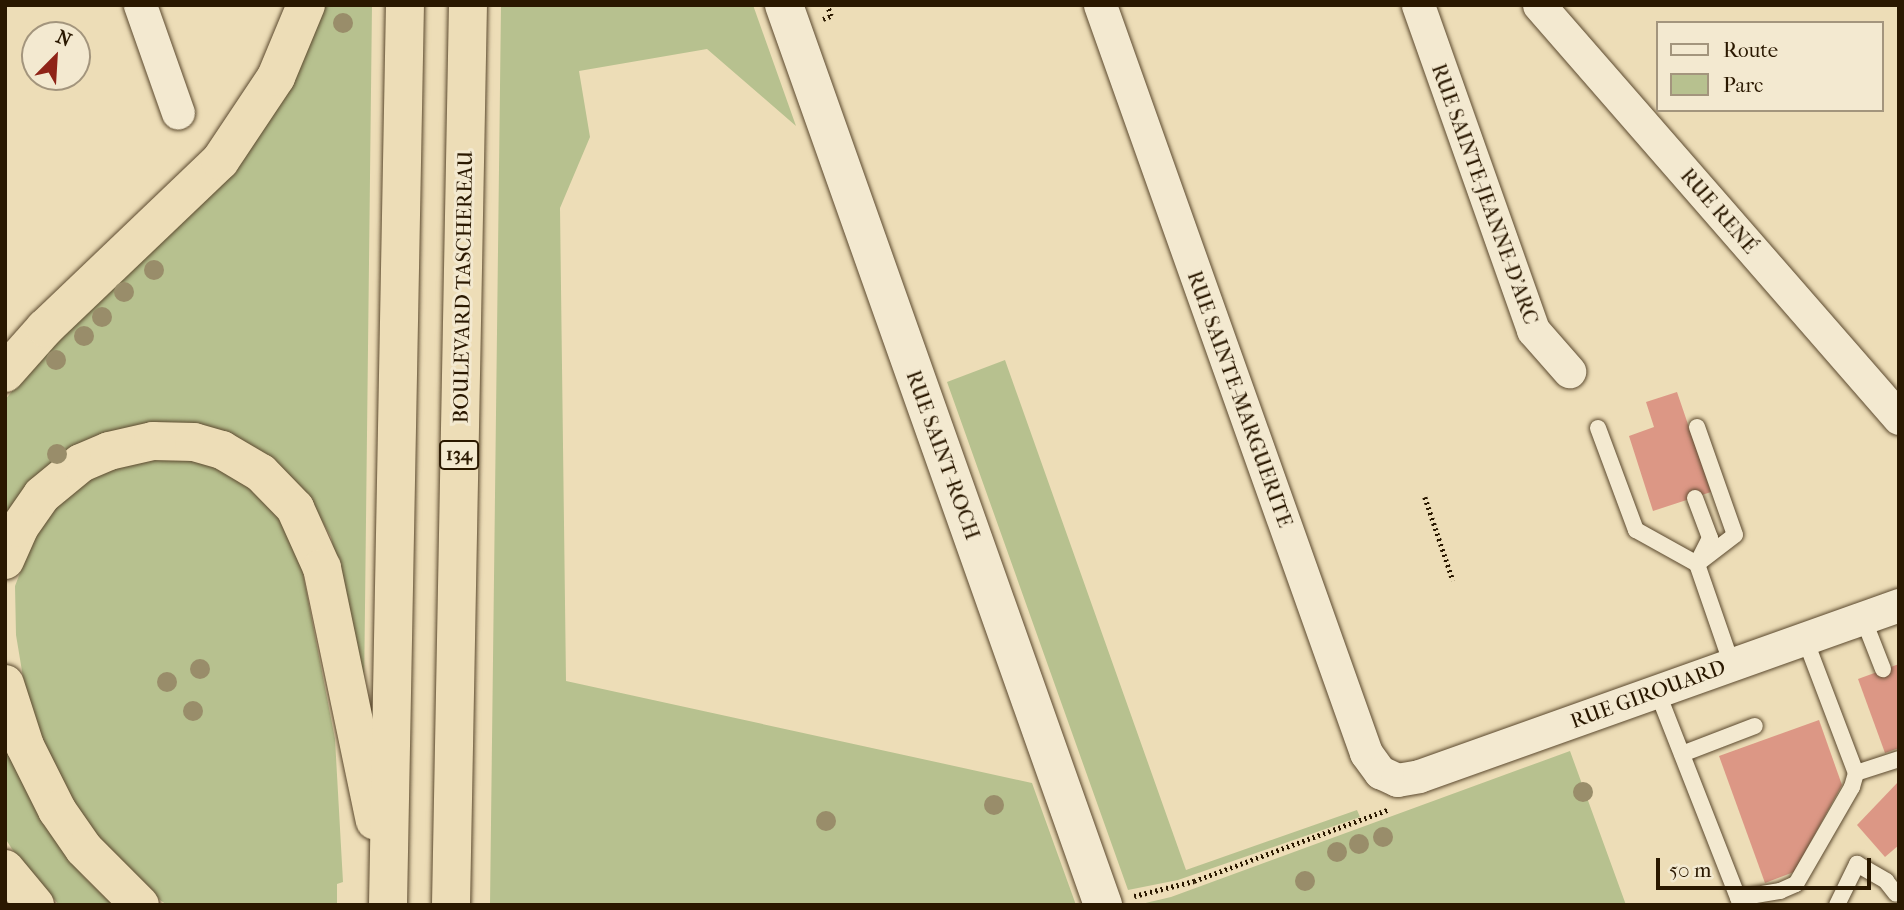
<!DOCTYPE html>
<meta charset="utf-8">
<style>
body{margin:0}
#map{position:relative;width:1904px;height:910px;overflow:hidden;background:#edddb7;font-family:"IM FELL French Canon",serif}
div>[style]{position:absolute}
.green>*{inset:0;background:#b7c18f}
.building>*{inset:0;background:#dc9785}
.path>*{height:4.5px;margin-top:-2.25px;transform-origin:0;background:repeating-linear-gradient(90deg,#2a1800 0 2px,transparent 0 5.5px)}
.roads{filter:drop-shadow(0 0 2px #5b492e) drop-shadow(0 0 2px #5b492e)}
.lane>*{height:16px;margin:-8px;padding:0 8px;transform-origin:8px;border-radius:8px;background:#f3e9d0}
.street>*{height:33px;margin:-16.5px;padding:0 16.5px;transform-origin:16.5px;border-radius:16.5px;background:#f3e9d0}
.secondary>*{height:38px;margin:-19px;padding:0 19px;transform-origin:19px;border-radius:19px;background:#f3e9d0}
.highway>*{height:38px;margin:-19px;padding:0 19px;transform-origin:19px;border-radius:19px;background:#edddb7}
.trees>*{width:20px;height:20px;margin:-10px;border-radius:50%;background:#998d6a}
span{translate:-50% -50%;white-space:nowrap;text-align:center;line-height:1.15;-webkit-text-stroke:6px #f3e9d0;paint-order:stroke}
.shield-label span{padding:2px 5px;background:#f3e9d0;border:2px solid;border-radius:5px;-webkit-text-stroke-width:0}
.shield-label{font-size:19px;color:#2a1800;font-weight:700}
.street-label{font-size:21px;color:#2a1800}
.frame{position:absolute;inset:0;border:7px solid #2a1800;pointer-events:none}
.legend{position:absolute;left:1656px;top:21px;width:228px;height:91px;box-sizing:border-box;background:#f3e9d0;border:2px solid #a3957d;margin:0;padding:9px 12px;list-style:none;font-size:21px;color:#2a1800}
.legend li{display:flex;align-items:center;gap:14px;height:35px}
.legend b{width:35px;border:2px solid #a3957d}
.north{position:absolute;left:21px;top:21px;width:70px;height:70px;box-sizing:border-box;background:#f3e9d0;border:2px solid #a3957d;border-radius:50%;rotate:24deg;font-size:19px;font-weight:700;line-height:28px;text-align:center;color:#2a1800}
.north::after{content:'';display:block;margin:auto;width:24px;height:32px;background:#8f2418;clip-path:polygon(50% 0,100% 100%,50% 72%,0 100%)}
.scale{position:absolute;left:1656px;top:858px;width:215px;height:32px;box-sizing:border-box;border:4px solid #2a1800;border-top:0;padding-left:9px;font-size:21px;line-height:24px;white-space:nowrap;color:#2a1800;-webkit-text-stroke:5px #f3e9d0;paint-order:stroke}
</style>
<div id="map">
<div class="green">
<i style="clip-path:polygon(321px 5px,372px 5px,364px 693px,331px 537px,306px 493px,270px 459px,74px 447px,40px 473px,5px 518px,5px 400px)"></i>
<i style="clip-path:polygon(501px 5px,753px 5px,796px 126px,707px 49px,579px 71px,590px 137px,560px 208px,566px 681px,1032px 783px,1076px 905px,490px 905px)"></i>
<i style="clip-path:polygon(1005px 360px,1186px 870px,1357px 810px,1360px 817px,1178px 880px,1128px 890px,947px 382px)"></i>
<i style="clip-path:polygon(190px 458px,231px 473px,278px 511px,298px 548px,335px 739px,343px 882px,337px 884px,337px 905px,167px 905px,160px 900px,93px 833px,59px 782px,26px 695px,16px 635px,15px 586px,39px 524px,86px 478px,127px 461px)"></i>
<i style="clip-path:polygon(5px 748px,43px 824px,83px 876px,113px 905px,59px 905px,12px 849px,5px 838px)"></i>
<i style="clip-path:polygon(1570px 751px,1626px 905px,1137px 905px,1171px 897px)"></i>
</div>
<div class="building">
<i style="clip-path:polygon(1677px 392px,1711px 492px,1653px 511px,1629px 436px,1654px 427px,1646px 402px)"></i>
<i style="clip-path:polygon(1899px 664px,1899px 748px,1885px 753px,1858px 679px)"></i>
<i style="clip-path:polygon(1819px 720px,1842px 785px,1794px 872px,1765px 883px,1719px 756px)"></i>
<i style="clip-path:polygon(1899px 781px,1899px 845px,1885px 857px,1857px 825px)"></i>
</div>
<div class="path">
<i style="left:823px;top:19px;width:9px;rotate:-21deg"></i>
<i style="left:831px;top:16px;width:12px;rotate:-110deg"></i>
<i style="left:1425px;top:497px;width:88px;rotate:71.4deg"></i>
<i style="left:1134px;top:896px;width:62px;rotate:-14deg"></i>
<i style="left:1194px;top:881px;width:206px;rotate:-20.2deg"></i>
</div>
<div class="roads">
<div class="lane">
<i style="left:1697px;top:427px;width:114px;rotate:70.6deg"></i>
<i style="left:1735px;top:535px;width:48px;rotate:142.7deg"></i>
<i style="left:1598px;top:428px;width:109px;rotate:69.6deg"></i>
<i style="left:1636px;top:530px;width:70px;rotate:29.1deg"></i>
<i style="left:1697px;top:564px;width:107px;rotate:70.9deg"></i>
<i style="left:1695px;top:498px;width:43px;rotate:69.4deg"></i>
<i style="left:1710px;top:538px;width:27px;rotate:117deg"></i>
<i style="left:1863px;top:618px;width:55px;rotate:68.6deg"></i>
<i style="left:1805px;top:639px;width:143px;rotate:69.2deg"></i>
<i style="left:1856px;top:773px;width:45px;rotate:-18deg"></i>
<i style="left:1657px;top:691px;width:230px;rotate:68.6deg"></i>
<i style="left:1682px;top:754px;width:78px;rotate:-21deg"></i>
<i style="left:1738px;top:898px;width:43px;rotate:-9.5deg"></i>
<i style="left:1780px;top:891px;width:17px;rotate:-24deg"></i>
<i style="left:1796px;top:884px;width:112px;rotate:-60deg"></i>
<i style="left:1852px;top:787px;width:15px;rotate:-74deg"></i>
<i style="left:1837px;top:905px;width:46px;rotate:-64deg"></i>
<i style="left:1857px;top:864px;width:34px;rotate:30deg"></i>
<i style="left:1886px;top:881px;width:16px;rotate:52deg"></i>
</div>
<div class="street">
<i style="left:140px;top:5px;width:114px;rotate:70.6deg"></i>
<i style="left:1100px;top:5px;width:794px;rotate:70.42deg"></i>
<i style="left:1366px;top:753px;width:24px;rotate:54deg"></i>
<i style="left:1380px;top:772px;width:19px;rotate:25deg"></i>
<i style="left:1397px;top:780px;width:22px;rotate:-10deg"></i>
<i style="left:1419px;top:776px;width:510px;rotate:-19.61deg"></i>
<i style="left:1418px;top:5px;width:345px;rotate:70.5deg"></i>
<i style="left:1533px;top:330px;width:55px;rotate:48.7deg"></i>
<i style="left:1539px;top:5px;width:548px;rotate:48.92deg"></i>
</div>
<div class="secondary">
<i style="left:784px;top:5px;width:955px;rotate:70.48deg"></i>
</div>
<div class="highway">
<i style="left:5px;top:373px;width:60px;rotate:-48.4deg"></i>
<i style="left:45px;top:328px;width:242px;rotate:-43.7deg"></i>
<i style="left:220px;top:161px;width:101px;rotate:-56.3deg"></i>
<i style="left:276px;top:77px;width:78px;rotate:-67.4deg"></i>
<i style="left:5px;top:560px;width:35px;rotate:-66deg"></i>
<i style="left:19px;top:528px;width:40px;rotate:-55.1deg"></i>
<i style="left:42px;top:495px;width:50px;rotate:-39.4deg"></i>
<i style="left:81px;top:463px;width:30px;rotate:-23deg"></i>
<i style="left:109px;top:451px;width:45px;rotate:-12.8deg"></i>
<i style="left:153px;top:441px;width:41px;rotate:1.4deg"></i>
<i style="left:194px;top:442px;width:29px;rotate:16deg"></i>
<i style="left:222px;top:450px;width:45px;rotate:30.5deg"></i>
<i style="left:261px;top:473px;width:49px;rotate:45.8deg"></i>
<i style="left:295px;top:508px;width:66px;rotate:65.8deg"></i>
<i style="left:322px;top:568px;width:258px;rotate:78.2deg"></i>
<i style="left:5px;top:684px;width:65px;rotate:72.1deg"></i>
<i style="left:25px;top:746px;width:72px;rotate:63.4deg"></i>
<i style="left:57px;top:810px;width:47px;rotate:55.3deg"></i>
<i style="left:84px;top:849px;width:79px;rotate:45deg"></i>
<i style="left:5px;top:869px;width:47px;rotate:50.2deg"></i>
<i style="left:388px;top:905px;width:900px;rotate:-88.92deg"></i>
<i style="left:451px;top:905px;width:900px;rotate:-88.92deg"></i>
</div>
</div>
<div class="trees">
<i style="left:343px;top:23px"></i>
<i style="left:154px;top:270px"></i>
<i style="left:124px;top:292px"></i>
<i style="left:102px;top:317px"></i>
<i style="left:84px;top:336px"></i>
<i style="left:56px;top:360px"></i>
<i style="left:57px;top:454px"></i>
<i style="left:200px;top:669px"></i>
<i style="left:167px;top:682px"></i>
<i style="left:193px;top:711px"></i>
<i style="left:1583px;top:792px"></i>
<i style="left:994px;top:805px"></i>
<i style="left:826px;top:821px"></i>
<i style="left:1383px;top:837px"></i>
<i style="left:1359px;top:844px"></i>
<i style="left:1337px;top:852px"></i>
<i style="left:1305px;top:881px"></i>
</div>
<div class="shield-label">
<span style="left:459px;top:455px">134</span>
</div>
<div class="street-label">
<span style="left:1485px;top:194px;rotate:70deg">RUE SAINTE-JEANNE-D'ARC</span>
<span style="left:1719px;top:211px;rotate:49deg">RUE RENÉ</span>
<span style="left:463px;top:287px;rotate:-89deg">BOULEVARD TASCHEREAU</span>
<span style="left:1240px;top:399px;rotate:70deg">RUE SAINTE-MARGUERITE</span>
<span style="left:943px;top:455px;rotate:70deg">RUE SAINT-ROCH</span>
<span style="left:1648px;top:694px;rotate:-20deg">RUE GIROUARD</span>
</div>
<div class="frame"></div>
<ul class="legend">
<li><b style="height:9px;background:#f3e9d0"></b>Route</li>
<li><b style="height:19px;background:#b7c18f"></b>Parc</li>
</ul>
<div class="north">N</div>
<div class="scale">50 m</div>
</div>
